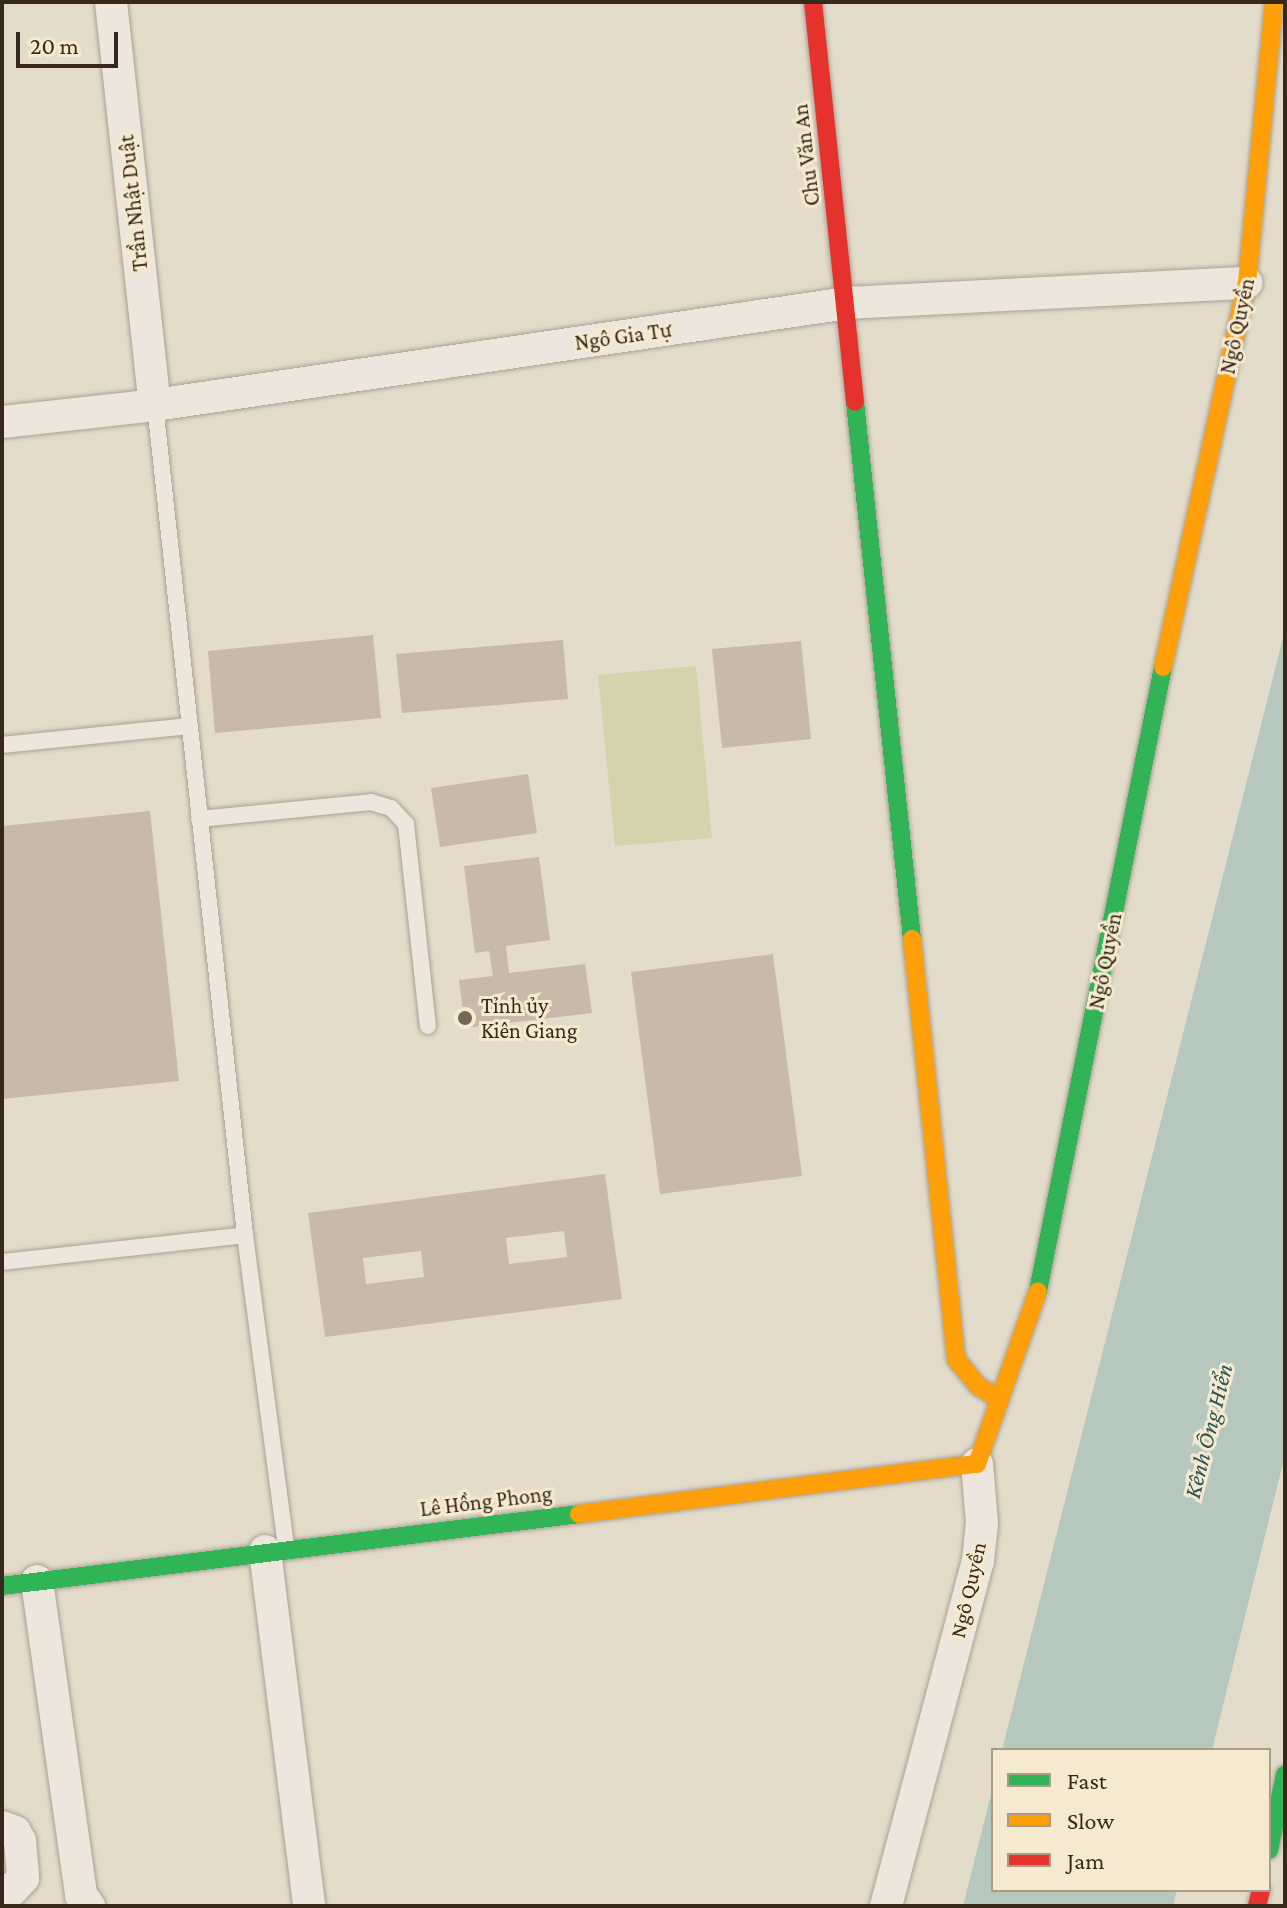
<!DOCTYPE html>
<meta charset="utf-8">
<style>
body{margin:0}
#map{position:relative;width:1287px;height:1908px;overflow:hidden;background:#e4dcca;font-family:"Crimson Pro",serif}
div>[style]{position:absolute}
.green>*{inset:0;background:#d4d3ac}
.water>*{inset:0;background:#b6c8bd}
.building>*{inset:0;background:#c7baab}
.roads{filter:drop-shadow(0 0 2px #a9a194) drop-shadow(0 0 2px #a9a194)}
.lane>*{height:16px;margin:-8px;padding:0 8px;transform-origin:8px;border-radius:8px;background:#ece6dc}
.street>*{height:32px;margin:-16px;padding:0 16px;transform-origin:16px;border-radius:16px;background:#ece6dc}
.fast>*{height:18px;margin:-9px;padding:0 9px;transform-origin:9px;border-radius:9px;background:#30b455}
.slow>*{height:18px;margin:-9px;padding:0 9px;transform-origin:9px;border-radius:9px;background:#ff9f0a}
.jam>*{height:18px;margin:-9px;padding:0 9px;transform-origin:9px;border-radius:9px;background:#e5322d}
.dots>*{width:22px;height:22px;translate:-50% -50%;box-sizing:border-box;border:4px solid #f5eacf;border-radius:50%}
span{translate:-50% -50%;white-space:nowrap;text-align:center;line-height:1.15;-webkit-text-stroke:6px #f5eacf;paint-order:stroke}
.street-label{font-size:22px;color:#36291c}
.poi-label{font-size:22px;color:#36291c}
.left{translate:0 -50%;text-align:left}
.water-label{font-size:24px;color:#2b5653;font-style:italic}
.frame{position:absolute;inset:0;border:4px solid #36291c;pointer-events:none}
.legend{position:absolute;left:991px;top:1748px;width:280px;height:144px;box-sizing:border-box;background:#f5eacf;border:2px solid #a99d87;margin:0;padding:10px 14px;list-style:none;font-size:24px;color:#36291c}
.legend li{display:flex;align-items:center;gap:16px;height:40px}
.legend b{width:40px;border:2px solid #a99d87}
.scale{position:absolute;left:16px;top:32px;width:102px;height:36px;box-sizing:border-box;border:4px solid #36291c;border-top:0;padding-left:10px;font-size:24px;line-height:28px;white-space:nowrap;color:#36291c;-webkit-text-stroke:6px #f5eacf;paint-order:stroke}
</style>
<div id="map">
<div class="green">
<i style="clip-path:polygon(696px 666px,712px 838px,615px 846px,598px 675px)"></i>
</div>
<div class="water">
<i style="clip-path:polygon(1285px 630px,1285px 1455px,1212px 1750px,1002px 1750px)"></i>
<i style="clip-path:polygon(993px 1786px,993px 1890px,1177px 1890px,1173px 1906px,963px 1906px)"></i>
</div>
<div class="building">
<i style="clip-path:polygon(373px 635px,381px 718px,215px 733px,208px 651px)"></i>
<i style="clip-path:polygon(563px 640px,568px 699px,402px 713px,396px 654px)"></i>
<i style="clip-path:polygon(801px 641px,811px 739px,722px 748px,712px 649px)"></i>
<i style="clip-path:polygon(528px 774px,537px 833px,440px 847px,431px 788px)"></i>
<i style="clip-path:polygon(150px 811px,179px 1081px,2px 1099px,2px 826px)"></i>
<i style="clip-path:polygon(539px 857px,550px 940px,506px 946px,509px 973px,585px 964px,592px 1013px,465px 1028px,459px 980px,493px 976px,489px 951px,475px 953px,464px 866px)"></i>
<i style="clip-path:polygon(773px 954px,802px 1176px,660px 1194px,631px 972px)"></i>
<i style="clip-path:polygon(evenodd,605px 1174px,622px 1299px,325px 1337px,308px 1213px,605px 1174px,564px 1231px,567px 1257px,509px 1264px,506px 1238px,564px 1231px,605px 1174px,421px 1251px,424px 1277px,366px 1284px,363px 1258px,421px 1251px)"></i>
</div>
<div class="roads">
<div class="lane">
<i style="left:155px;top:405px;width:835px;rotate:83.81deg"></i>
<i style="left:245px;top:1235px;width:316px;rotate:82.5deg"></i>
<i style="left:2px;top:745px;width:188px;rotate:-5.8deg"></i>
<i style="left:199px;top:819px;width:173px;rotate:-5.6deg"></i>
<i style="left:371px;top:802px;width:21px;rotate:17deg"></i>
<i style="left:391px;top:808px;width:22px;rotate:47deg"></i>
<i style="left:406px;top:824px;width:203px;rotate:83.8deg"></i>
<i style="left:2px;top:1262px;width:244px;rotate:-6.3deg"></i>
</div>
<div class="street">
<i style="left:111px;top:2px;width:405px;rotate:83.8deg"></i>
<i style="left:2px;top:422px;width:154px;rotate:-6.3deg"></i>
<i style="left:155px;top:405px;width:699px;rotate:-8.38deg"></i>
<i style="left:847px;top:303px;width:400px;rotate:-2.9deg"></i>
<i style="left:265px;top:1551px;width:358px;rotate:82.9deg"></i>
<i style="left:37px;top:1581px;width:317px;rotate:82deg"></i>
<i style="left:81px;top:1895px;width:14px;rotate:54deg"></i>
<i style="left:2px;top:1827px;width:14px;rotate:21deg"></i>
<i style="left:15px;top:1832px;width:10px;rotate:61deg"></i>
<i style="left:20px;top:1841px;width:37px;rotate:85deg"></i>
<i style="left:23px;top:1878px;width:16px;rotate:133deg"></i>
<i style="left:12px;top:1890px;width:10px;rotate:180deg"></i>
<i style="left:886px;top:1906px;width:357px;rotate:-75.1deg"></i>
<i style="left:978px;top:1561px;width:38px;rotate:-84deg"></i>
<i style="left:982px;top:1523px;width:59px;rotate:-94.8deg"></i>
</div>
<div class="fast">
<i style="left:855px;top:402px;width:540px;rotate:83.94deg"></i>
<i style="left:1038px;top:1291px;width:636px;rotate:-78.67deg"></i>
<i style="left:2px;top:1586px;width:581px;rotate:-7.11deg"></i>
<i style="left:1269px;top:1850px;width:77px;rotate:-78deg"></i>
</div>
<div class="slow">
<i style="left:1163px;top:667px;width:393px;rotate:-77.7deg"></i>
<i style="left:1247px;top:283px;width:282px;rotate:-84.5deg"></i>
<i style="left:912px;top:939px;width:422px;rotate:84deg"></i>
<i style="left:956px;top:1359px;width:35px;rotate:51deg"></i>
<i style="left:978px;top:1386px;width:26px;rotate:32deg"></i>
<i style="left:579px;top:1514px;width:401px;rotate:-7.2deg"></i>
<i style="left:977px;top:1464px;width:183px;rotate:-70.6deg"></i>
</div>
<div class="jam">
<i style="left:813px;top:2px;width:402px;rotate:84deg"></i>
<i style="left:1257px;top:1906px;width:16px;rotate:-76deg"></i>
</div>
</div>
<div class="dots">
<i style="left:465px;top:1018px;background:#736859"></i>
</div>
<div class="street-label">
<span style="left:806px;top:155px;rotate:-97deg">Chu Văn An</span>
<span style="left:133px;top:203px;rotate:-96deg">Trần Nhật Duật</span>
<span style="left:1237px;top:326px;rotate:-78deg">Ngô Quyền</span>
<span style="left:623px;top:336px;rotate:-8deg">Ngô Gia Tự</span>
<span style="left:1105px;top:961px;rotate:-79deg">Ngô Quyền</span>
<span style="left:486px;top:1501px;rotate:-7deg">Lê Hồng Phong</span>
<span style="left:968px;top:1590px;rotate:-77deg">Ngô Quyền</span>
</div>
<div class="poi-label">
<span class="left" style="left:481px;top:1018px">Tỉnh ủy<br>Kiên Giang</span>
</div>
<div class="water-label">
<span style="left:1208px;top:1431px;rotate:-76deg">Kênh Ông Hiển</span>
</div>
<div class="frame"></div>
<ul class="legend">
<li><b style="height:10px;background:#30b455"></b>Fast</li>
<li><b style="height:10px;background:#ff9f0a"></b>Slow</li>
<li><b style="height:10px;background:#e5322d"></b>Jam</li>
</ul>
<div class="scale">20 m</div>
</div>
